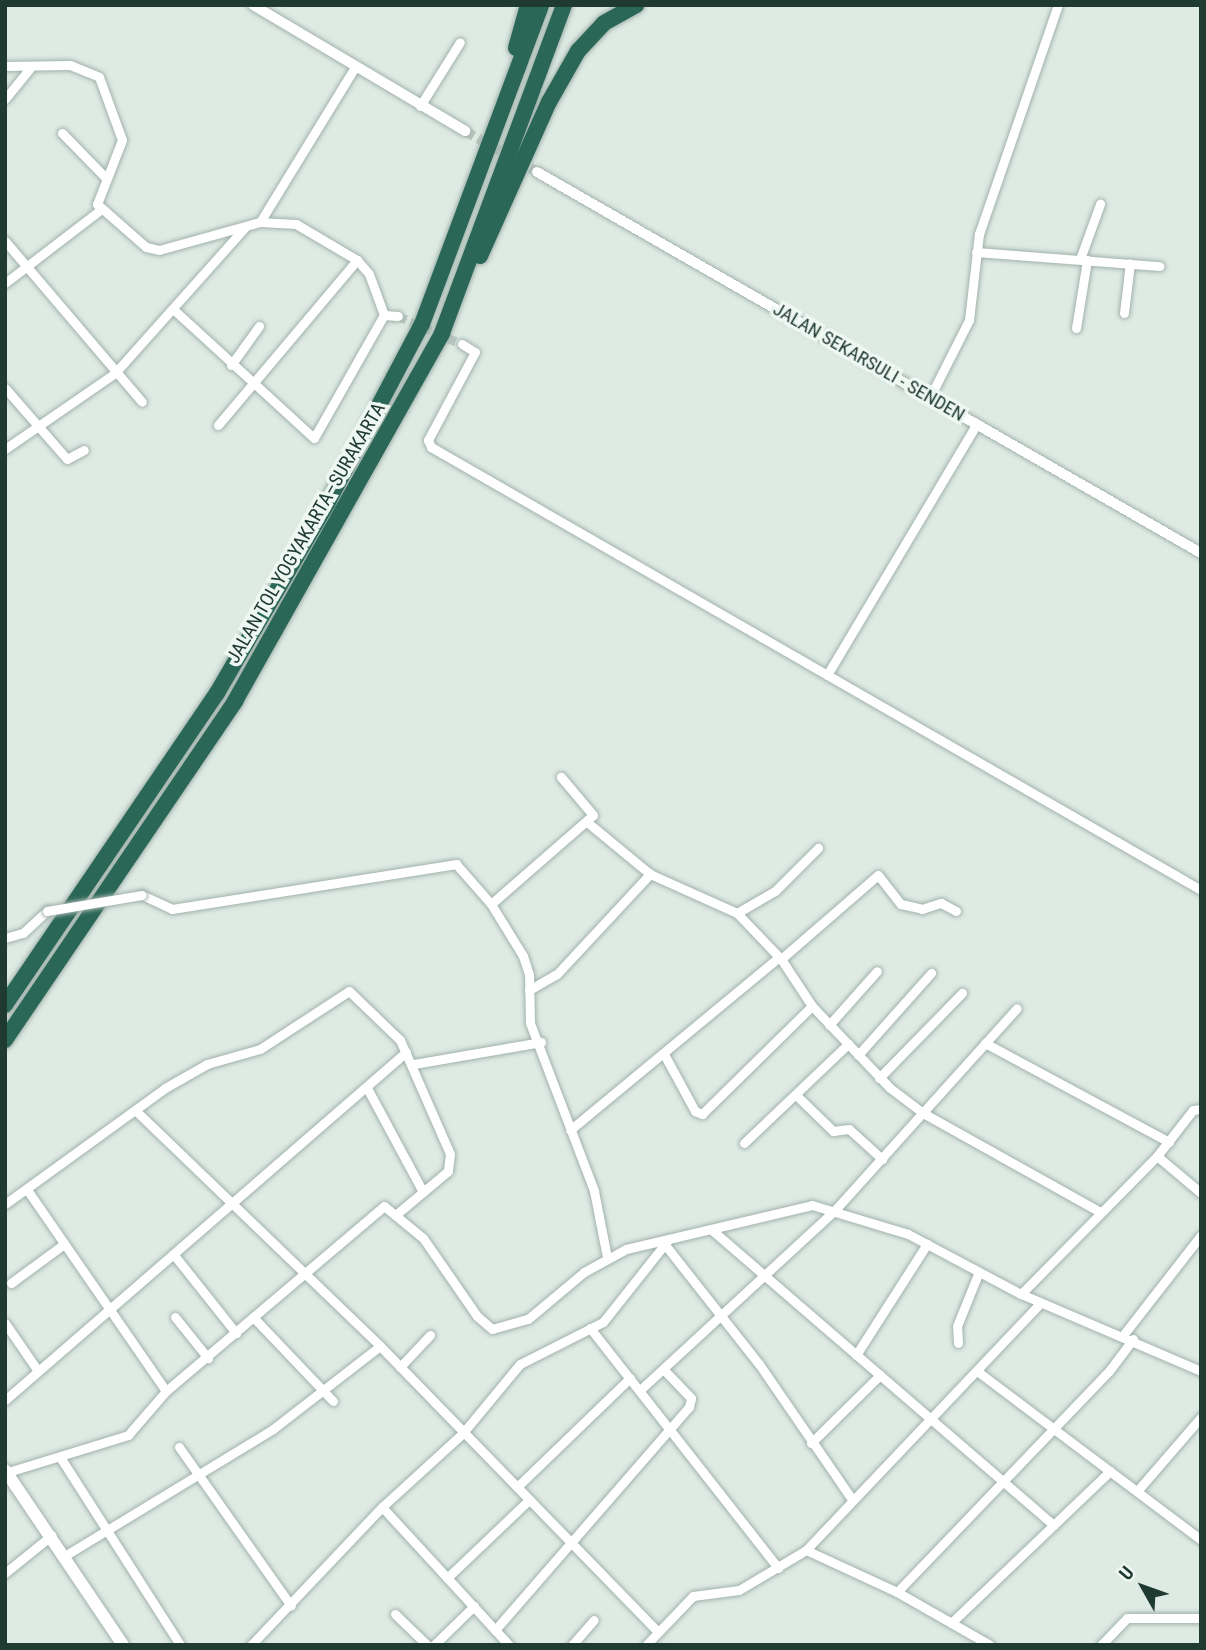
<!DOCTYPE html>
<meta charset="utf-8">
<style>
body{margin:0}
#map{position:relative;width:1206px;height:1650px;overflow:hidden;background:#deeae4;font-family:"Roboto Condensed",sans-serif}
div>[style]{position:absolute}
.minor-tunnel>*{height:9px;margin-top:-4.5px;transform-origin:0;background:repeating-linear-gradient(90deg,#b8c7c0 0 9px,transparent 0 13.5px)}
.tertiary-tunnel>*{height:10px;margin-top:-5px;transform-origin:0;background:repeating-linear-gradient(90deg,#b8c7c0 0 10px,transparent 0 15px)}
.roads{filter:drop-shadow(0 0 2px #a1b2ab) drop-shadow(0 0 2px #a1b2ab)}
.minor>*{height:9px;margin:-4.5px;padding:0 4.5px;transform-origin:4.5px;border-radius:4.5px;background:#fff}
.tertiary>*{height:10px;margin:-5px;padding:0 5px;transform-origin:5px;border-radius:5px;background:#fff}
.secondary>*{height:12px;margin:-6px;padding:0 6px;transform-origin:6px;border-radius:6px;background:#fff}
.motorway>*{height:16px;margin:-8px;padding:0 8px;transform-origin:8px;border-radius:8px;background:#2a6757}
.bridges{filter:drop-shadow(0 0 2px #a1b2ab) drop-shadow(0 0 2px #a1b2ab)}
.minor-bridge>*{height:9px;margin:-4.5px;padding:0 4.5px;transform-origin:4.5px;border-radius:4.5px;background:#fff}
span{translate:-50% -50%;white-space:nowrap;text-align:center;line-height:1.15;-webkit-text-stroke:7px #eef7f2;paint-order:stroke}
.street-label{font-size:19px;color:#1f3a31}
.frame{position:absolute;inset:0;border:7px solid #1f3a31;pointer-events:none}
.north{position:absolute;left:1108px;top:1552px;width:70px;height:70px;-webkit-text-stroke:5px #eef7f2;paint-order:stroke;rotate:310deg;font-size:19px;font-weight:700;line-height:28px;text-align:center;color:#1f3a31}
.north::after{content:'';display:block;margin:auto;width:24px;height:32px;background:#1f3a31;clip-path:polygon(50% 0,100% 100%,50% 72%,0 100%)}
</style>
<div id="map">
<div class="minor-tunnel">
<i style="left:398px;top:316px;width:70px;rotate:23.6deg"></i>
</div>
<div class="tertiary-tunnel">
<i style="left:465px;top:131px;width:83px;rotate:29.7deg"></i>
</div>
<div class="roads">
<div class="minor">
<i style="left:5px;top:66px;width:65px;rotate:-0.9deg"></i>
<i style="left:70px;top:65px;width:31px;rotate:22deg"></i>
<i style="left:99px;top:77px;width:67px;rotate:69.9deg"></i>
<i style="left:122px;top:140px;width:69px;rotate:111.3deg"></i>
<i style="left:97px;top:204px;width:65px;rotate:41.3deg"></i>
<i style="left:146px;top:247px;width:13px;rotate:13deg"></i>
<i style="left:159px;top:250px;width:105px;rotate:-15.5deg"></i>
<i style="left:260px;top:222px;width:36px;rotate:3deg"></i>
<i style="left:296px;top:224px;width:71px;rotate:30.5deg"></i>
<i style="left:357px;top:260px;width:18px;rotate:49deg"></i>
<i style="left:369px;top:274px;width:44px;rotate:69.9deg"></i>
<i style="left:384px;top:315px;width:14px;rotate:4deg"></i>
<i style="left:5px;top:99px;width:40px;rotate:-51deg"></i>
<i style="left:420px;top:106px;width:75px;rotate:-58deg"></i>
<i style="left:62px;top:133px;width:62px;rotate:45.7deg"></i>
<i style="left:260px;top:222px;width:182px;rotate:-58.5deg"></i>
<i style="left:5px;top:241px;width:211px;rotate:49.6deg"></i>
<i style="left:976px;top:252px;width:184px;rotate:4.4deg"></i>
<i style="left:1080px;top:259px;width:59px;rotate:-70deg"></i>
<i style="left:5px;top:283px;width:120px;rotate:-37.5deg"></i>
<i style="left:173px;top:309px;width:191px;rotate:42.5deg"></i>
<i style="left:314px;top:438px;width:142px;rotate:-60.4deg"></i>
<i style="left:1124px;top:313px;width:50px;rotate:-83.2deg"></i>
<i style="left:1076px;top:328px;width:69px;rotate:-80.8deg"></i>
<i style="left:462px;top:344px;width:15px;rotate:32deg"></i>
<i style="left:475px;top:352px;width:100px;rotate:118.1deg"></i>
<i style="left:428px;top:440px;width:8px;rotate:67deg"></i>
<i style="left:431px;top:447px;width:888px;rotate:29.91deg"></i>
<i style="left:231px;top:365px;width:48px;rotate:-54.3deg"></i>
<i style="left:5px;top:388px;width:94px;rotate:48.9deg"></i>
<i style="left:67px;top:459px;width:19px;rotate:-28deg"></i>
<i style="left:931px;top:395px;width:84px;rotate:-63.1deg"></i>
<i style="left:969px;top:320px;width:87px;rotate:-83.4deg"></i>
<i style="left:979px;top:234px;width:242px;rotate:-71deg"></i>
<i style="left:218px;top:425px;width:216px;rotate:-49.9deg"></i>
<i style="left:5px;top:449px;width:134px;rotate:-34.6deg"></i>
<i style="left:115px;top:373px;width:195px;rotate:-48.3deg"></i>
<i style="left:827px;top:675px;width:293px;rotate:-59.2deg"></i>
<i style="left:587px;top:822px;width:82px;rotate:39.5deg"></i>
<i style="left:650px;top:874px;width:95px;rotate:24.1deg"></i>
<i style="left:737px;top:913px;width:64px;rotate:46.3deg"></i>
<i style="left:781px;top:959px;width:56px;rotate:56.6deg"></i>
<i style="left:812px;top:1006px;width:113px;rotate:46.4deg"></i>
<i style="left:890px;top:1088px;width:41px;rotate:37.1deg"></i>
<i style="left:923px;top:1113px;width:203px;rotate:29.2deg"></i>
<i style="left:142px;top:895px;width:33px;rotate:25deg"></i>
<i style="left:172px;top:909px;width:288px;rotate:-9deg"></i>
<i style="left:456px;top:864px;width:53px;rotate:48.8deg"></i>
<i style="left:491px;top:904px;width:61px;rotate:58.4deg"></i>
<i style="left:523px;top:956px;width:19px;rotate:72deg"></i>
<i style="left:529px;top:974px;width:49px;rotate:88.8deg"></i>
<i style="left:530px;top:1023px;width:180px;rotate:69.1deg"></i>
<i style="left:594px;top:1191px;width:67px;rotate:78.9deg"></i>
<i style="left:491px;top:904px;width:135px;rotate:-41.1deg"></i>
<i style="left:593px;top:815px;width:50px;rotate:-130.1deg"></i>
<i style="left:737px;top:913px;width:44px;rotate:-30.1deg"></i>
<i style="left:775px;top:891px;width:61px;rotate:-45deg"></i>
<i style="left:5px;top:938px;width:19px;rotate:-16deg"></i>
<i style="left:23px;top:933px;width:33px;rotate:-43deg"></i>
<i style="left:781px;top:959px;width:128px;rotate:-40.9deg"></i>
<i style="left:878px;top:875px;width:37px;rotate:52deg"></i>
<i style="left:901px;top:904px;width:22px;rotate:13deg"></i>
<i style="left:922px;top:909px;width:20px;rotate:-18deg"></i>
<i style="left:941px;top:903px;width:17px;rotate:28deg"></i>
<i style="left:529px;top:990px;width:32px;rotate:-30deg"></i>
<i style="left:557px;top:974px;width:137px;rotate:-47.1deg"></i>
<i style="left:829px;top:1025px;width:72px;rotate:-48.4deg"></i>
<i style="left:985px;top:1043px;width:209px;rotate:28.3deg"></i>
<i style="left:858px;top:1055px;width:110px;rotate:-48.3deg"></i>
<i style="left:665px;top:1056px;width:63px;rotate:61.4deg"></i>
<i style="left:695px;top:1111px;width:8px;rotate:23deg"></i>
<i style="left:702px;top:1114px;width:154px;rotate:-44.5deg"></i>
<i style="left:414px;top:1064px;width:129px;rotate:-9.8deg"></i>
<i style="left:879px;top:1078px;width:119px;rotate:-45.7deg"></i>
<i style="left:367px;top:1088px;width:118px;rotate:61.7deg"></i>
<i style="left:796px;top:1095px;width:52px;rotate:44.2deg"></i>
<i style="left:833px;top:1131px;width:16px;rotate:-7deg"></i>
<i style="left:849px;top:1129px;width:45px;rotate:42.3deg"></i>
<i style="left:135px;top:1110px;width:340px;rotate:43.9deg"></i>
<i style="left:380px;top:1346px;width:397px;rotate:45.8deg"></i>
<i style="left:570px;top:1130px;width:271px;rotate:-39.6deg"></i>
<i style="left:744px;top:1143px;width:144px;rotate:-43.6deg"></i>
<i style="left:1157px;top:1156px;width:57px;rotate:40.1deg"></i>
<i style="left:28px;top:1191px;width:243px;rotate:55.4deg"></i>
<i style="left:5px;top:1204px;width:198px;rotate:-35.9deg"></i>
<i style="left:165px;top:1088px;width:48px;rotate:-29.7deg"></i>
<i style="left:207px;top:1064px;width:55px;rotate:-15.8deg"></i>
<i style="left:260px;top:1049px;width:106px;rotate:-33.1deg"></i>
<i style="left:349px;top:991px;width:71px;rotate:43.9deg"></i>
<i style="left:400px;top:1040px;width:124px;rotate:66.3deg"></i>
<i style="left:450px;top:1154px;width:17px;rotate:97deg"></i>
<i style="left:448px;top:1171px;width:65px;rotate:140deg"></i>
<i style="left:713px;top:1231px;width:450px;rotate:40.8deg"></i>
<i style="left:666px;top:1246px;width:150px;rotate:51.8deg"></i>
<i style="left:759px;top:1364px;width:163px;rotate:55.5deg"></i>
<i style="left:174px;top:1255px;width:100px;rotate:51.5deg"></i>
<i style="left:11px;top:1283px;width:66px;rotate:-36.3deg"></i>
<i style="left:1021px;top:1294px;width:194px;rotate:-45.4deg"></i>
<i style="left:1157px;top:1156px;width:58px;rotate:-52deg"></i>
<i style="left:1193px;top:1110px;width:8px;rotate:-7deg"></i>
<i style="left:175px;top:1317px;width:53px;rotate:51.2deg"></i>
<i style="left:253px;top:1317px;width:116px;rotate:46.4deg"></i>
<i style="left:5px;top:1323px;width:58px;rotate:55.5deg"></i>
<i style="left:590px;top:1328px;width:305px;rotate:51.9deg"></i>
<i style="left:1124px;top:1334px;width:125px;rotate:-52.1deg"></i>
<i style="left:958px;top:1343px;width:17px;rotate:-93deg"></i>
<i style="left:957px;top:1326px;width:56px;rotate:-68deg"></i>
<i style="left:856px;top:1355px;width:132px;rotate:-57.4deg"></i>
<i style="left:400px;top:1367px;width:44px;rotate:-46.8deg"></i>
<i style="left:977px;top:1371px;width:281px;rotate:37deg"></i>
<i style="left:640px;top:1390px;width:267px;rotate:-42.7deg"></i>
<i style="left:836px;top:1209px;width:270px;rotate:-48deg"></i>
<i style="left:5px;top:1400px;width:531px;rotate:-40.95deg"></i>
<i style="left:811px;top:1443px;width:97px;rotate:-44.6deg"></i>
<i style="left:179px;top:1447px;width:194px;rotate:54.8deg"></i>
<i style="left:60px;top:1457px;width:223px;rotate:57.4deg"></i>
<i style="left:8px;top:1472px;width:126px;rotate:-17.1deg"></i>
<i style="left:128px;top:1435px;width:58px;rotate:-49.2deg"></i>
<i style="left:166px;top:1391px;width:286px;rotate:-40.3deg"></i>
<i style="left:384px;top:1206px;width:50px;rotate:39.4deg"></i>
<i style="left:423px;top:1238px;width:95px;rotate:55.3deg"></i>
<i style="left:477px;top:1316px;width:20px;rotate:41deg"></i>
<i style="left:492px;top:1329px;width:37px;rotate:-16deg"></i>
<i style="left:528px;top:1319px;width:73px;rotate:-40deg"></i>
<i style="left:584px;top:1272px;width:48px;rotate:-28.7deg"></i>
<i style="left:626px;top:1249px;width:191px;rotate:-13.3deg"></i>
<i style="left:812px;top:1205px;width:100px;rotate:16.8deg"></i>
<i style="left:908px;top:1234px;width:128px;rotate:28deg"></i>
<i style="left:1021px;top:1294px;width:196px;rotate:23.2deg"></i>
<i style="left:517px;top:1487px;width:157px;rotate:-44deg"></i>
<i style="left:1138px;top:1490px;width:96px;rotate:-49.2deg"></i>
<i style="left:382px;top:1507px;width:188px;rotate:47.4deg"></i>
<i style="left:806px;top:1550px;width:340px;rotate:-46.5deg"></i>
<i style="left:66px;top:1555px;width:242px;rotate:-31.3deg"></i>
<i style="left:273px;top:1429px;width:135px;rotate:-37.8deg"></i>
<i style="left:5px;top:1573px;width:60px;rotate:-39deg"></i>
<i style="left:447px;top:1578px;width:113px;rotate:-43.6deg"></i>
<i style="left:897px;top:1592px;width:306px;rotate:-46.2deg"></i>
<i style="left:1109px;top:1371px;width:40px;rotate:-53deg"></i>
<i style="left:395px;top:1614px;width:45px;rotate:44.1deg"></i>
<i style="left:951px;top:1623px;width:220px;rotate:-43.7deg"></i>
<i style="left:495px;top:1630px;width:296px;rotate:-49deg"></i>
<i style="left:689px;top:1407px;width:9px;rotate:-77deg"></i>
<i style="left:691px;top:1398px;width:39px;rotate:-134deg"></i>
<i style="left:251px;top:1645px;width:190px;rotate:-46.5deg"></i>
<i style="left:382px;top:1507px;width:108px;rotate:-42.4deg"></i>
<i style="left:462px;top:1434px;width:91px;rotate:-50.4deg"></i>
<i style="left:520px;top:1364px;width:93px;rotate:-26.8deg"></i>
<i style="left:603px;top:1322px;width:105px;rotate:-51.6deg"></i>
<i style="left:434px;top:1645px;width:56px;rotate:-44.3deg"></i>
<i style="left:572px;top:1645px;width:33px;rotate:-49deg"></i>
<i style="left:646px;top:1645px;width:68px;rotate:-46.2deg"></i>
<i style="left:693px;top:1596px;width:46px;rotate:-7.4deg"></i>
<i style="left:739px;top:1590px;width:78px;rotate:-30.8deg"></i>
<i style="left:806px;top:1550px;width:100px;rotate:24.8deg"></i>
<i style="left:897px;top:1592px;width:107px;rotate:29.7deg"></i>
<i style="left:1101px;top:1645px;width:37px;rotate:-46deg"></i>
<i style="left:1127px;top:1618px;width:74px"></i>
</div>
<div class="tertiary">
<i style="left:253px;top:5px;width:247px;rotate:30.7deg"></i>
<i style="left:537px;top:172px;width:766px;rotate:29.85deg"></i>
</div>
<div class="secondary">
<i style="left:5px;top:1470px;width:211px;rotate:56deg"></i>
</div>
<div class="motorway">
<i style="left:516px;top:48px;width:45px;rotate:-74.4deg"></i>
<i style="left:480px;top:256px;width:169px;rotate:-65.9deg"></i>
<i style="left:549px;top:102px;width:59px;rotate:-60.4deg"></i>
<i style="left:578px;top:51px;width:38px;rotate:-47deg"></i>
<i style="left:604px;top:23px;width:37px;rotate:-29deg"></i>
<i style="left:5px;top:1005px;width:377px;rotate:-55.8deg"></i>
<i style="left:217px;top:693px;width:221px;rotate:-59.8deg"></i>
<i style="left:328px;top:502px;width:201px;rotate:-62.2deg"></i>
<i style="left:422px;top:324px;width:340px;rotate:-69.5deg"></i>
<i style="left:5px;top:1040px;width:410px;rotate:-55.8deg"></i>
<i style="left:235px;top:701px;width:422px;rotate:-60.6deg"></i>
<i style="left:442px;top:333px;width:350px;rotate:-69.6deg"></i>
</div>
</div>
<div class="bridges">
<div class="minor-bridge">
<i style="left:47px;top:911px;width:96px;rotate:-9.6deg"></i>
</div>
</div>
<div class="street-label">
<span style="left:869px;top:362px;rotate:30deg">JALAN SEKARSULI - SENDEN</span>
<span style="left:306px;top:533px;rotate:-60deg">JALAN TOL YOGYAKARTA–SURAKARTA</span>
</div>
<div class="frame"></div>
<div class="north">U</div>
</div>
